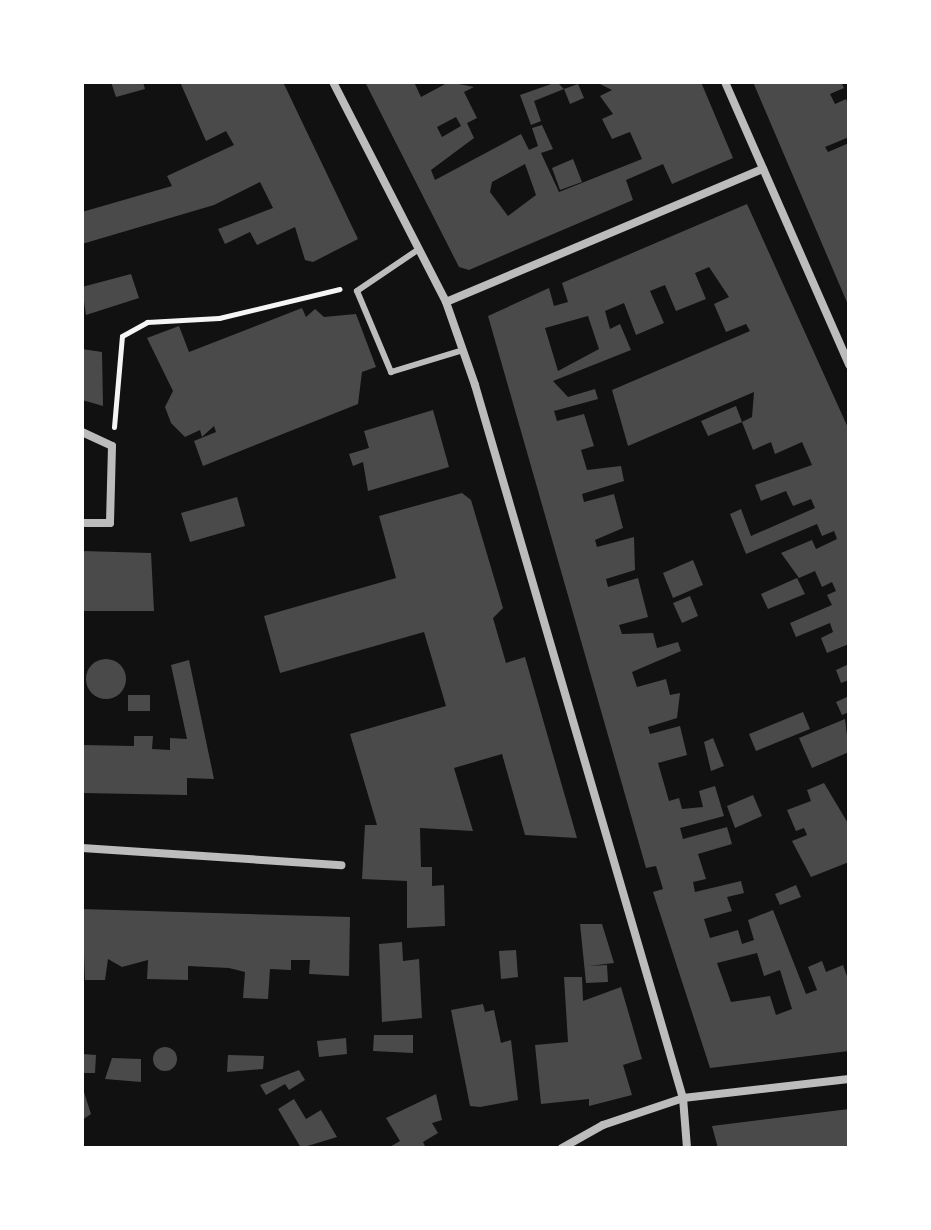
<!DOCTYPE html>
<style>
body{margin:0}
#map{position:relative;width:931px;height:1230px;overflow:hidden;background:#111;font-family:"Archivo Narrow",sans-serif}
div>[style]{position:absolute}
.building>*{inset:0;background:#4a4a4a}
.round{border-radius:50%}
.path>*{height:5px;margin:-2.5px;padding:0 2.5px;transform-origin:2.5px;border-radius:2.5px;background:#f5f5f5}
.service>*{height:6px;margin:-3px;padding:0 3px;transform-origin:3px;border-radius:3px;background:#bcbcbc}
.minor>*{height:8px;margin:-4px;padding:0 4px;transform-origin:4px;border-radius:4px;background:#bcbcbc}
span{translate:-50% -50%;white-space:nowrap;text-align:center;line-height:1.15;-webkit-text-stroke:6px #fff;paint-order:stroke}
.frame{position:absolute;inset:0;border:84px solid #fff;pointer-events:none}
</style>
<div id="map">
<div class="building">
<i style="clip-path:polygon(111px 82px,143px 82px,145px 89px,116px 97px)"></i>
<i style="clip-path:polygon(180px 82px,283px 82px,358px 239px,313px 262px,305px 260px,295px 227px,257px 245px,250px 232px,225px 244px,218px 229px,273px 208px,260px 182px,214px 205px,82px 244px,82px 212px,172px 186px,167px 176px,234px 145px,226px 131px,206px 141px)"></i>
<i style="clip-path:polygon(evenodd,365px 82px,414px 82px,421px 97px,449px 82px,474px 87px,464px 92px,477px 118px,467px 123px,474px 138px,431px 170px,435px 180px,521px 134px,529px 150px,538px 146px,532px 128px,542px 125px,553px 149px,541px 153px,559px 192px,642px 159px,630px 132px,612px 139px,602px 119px,613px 114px,600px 96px,612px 90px,596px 82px,701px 82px,733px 158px,672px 184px,663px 164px,626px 180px,633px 200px,469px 270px,459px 267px,365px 82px,456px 117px,461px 126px,442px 137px,437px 127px,456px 117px,365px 82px,525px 164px,536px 195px,508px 216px,490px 192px,492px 182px,525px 164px)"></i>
<i style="clip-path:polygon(557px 82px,564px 89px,534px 101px,541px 121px,531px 125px,520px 95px)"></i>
<i style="clip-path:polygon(753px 82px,841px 82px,844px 88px,830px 94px,835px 104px,846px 99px,849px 107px,849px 137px,825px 147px,828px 152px,849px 143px,849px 307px)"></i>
<i style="clip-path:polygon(578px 84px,584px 98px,570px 104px,564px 89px)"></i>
<i style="clip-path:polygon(573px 159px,582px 182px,560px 190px,552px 168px)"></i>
<i style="clip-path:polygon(evenodd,747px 204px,849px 430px,849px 644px,827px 653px,821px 638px,833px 632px,830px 623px,796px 637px,790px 623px,832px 605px,827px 595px,836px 591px,832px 582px,822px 587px,815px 571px,799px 578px,781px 553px,812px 540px,816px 549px,837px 539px,834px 531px,822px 536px,817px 524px,746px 554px,730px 514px,741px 509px,751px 536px,815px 508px,811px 499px,793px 506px,786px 491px,761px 501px,755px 485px,812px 465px,802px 442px,775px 454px,771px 442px,753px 450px,742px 422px,752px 417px,754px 392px,628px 446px,612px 390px,750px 331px,746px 324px,726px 332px,714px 304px,729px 297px,709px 267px,695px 273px,706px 299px,676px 311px,665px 285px,650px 291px,664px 323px,636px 335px,624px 303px,605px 311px,610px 329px,620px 324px,631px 350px,553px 381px,568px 397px,595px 389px,598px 399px,554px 411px,557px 421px,584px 414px,594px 446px,581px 450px,587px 470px,621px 466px,624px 481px,582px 494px,584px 502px,614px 494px,623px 528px,595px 540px,597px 547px,634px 537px,635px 570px,606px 579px,608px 587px,638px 578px,648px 617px,619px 625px,622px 634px,653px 633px,657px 648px,678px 642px,681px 651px,632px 672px,637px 687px,666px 679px,670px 695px,680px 693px,677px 718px,648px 727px,650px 734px,680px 726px,687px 755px,658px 763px,669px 801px,679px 798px,682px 809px,703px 807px,699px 791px,715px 786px,724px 816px,680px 828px,683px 839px,727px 827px,732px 844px,698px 854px,706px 879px,693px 882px,695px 892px,741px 881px,744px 893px,727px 897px,732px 911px,704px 919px,710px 938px,738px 930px,742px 944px,754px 940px,748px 920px,773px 910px,806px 994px,817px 990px,808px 967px,822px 961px,826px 972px,843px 965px,849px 982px,849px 1051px,710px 1068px,653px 892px,663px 889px,656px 866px,646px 868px,488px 316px,549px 288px,554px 306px,568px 302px,562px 283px,747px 204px,588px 316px,599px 349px,558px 371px,545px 328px,588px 316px,747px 204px,757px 953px,764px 976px,780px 970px,792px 1009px,776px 1015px,770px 996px,731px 1002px,717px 963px,757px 953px)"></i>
<i style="clip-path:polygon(131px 274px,139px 298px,86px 315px,82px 287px)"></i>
<i style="clip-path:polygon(302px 308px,306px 317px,315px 309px,324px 317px,356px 314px,376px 367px,362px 372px,358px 404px,203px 466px,194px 441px,216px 432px,214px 426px,202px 437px,200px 430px,185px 437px,171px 423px,165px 407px,173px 391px,147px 338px,179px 326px,189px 352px)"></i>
<i style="clip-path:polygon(82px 349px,102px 352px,103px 406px,82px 400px)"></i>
<i style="clip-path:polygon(736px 406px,742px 422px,708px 436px,701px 421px)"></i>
<i style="clip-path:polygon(433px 410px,449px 467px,368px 491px,363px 462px,353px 466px,349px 454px,369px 448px,364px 431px)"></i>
<i style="clip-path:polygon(462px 493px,471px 500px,503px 608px,493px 618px,506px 663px,525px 657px,577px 838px,525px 835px,502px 754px,454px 768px,473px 831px,420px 828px,421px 867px,432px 867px,432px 886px,444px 885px,445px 926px,407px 928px,407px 881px,362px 879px,365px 825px,377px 825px,350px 734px,446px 706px,424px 632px,280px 673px,264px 616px,396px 578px,379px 516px)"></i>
<i style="clip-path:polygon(237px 497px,245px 526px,190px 542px,181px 513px)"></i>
<i style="clip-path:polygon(82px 551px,151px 553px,154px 611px,82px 611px)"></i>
<i style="clip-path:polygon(693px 560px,703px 585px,673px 598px,663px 573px)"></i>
<i style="clip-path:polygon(797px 578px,805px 594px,768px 609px,761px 594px)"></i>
<i style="clip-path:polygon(690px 596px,698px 616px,682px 623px,673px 603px)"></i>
<i class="round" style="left:86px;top:659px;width:40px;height:40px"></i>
<i style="clip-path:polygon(189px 660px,214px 779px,187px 778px,187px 795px,82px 793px,82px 745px,134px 746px,134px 736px,153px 736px,152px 749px,170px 750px,170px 738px,187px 739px,171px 665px)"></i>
<i style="clip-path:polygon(849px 664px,849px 680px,841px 683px,836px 670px)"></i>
<i style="clip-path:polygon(128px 695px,150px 695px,150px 711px,128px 711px)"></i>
<i style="clip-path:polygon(849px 696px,849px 712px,842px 715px,836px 702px)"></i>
<i style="clip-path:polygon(803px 712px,810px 729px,756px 751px,749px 734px)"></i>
<i style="clip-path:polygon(845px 719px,849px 752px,812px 768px,799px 738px)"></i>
<i style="clip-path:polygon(713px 738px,724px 766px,711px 771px,704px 742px)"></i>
<i style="clip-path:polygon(824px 783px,849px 825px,849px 862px,811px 877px,792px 841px,807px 835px,804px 828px,796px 831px,787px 810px,811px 801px,807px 790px)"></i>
<i style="clip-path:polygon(753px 795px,762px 816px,735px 828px,727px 806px)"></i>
<i style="clip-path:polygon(796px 885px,801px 897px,780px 905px,775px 894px)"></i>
<i style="clip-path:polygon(82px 909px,350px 917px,349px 976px,309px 974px,310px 960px,291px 960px,291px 970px,270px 969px,268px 999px,243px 998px,245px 972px,229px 968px,188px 966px,188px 980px,147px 979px,148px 960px,122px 967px,108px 959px,105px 980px,85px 980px)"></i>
<i style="clip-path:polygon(580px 924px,602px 924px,614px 963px,589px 966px,607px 965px,608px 982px,586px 983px)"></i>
<i style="clip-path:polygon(402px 942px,403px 961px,419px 959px,422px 1018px,382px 1022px,379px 944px)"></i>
<i style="clip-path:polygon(516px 950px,518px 977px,501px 979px,499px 951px)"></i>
<i style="clip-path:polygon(564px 977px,582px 977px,583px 1001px,621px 987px,642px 1059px,623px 1065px,632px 1095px,589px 1106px,589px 1099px,541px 1104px,535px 1045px,568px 1042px)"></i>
<i style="clip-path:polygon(483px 1004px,485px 1012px,494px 1010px,501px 1043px,511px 1040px,518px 1100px,480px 1107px,470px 1106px,451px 1010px)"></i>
<i style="clip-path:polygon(374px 1035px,413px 1035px,413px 1053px,373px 1051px)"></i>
<i style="clip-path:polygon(346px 1038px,347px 1054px,319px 1057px,317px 1041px)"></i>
<i class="round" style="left:153px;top:1047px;width:24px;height:24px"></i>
<i style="clip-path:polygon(82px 1054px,96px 1055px,95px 1073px,82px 1073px)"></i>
<i style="clip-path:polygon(228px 1055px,264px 1056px,263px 1069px,227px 1072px)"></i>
<i style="clip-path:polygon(112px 1058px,141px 1059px,141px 1082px,105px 1079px)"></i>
<i style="clip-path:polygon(299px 1070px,305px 1080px,289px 1090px,285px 1084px,266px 1095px,260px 1085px)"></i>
<i style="clip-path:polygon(82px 1086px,91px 1114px,82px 1120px)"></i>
<i style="clip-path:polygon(436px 1094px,442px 1120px,432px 1123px,438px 1133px,423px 1142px,426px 1148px,388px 1148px,400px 1141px,386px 1118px)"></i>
<i style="clip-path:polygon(294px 1099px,306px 1119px,321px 1110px,337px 1137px,301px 1148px,278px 1109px)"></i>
<i style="clip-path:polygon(849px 1109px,849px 1148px,718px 1148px,712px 1126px)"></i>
</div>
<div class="path">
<i style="left:114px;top:427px;width:91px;rotate:-85deg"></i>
<i style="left:122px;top:336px;width:29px;rotate:-29deg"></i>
<i style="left:147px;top:322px;width:72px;rotate:-3.2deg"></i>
<i style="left:219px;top:318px;width:124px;rotate:-13.5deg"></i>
</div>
<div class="service">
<i style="left:419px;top:249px;width:75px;rotate:145.9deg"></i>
<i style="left:357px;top:291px;width:88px;rotate:67.2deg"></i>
<i style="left:391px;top:372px;width:75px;rotate:-17deg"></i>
</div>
<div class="minor">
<i style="left:333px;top:82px;width:247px;rotate:62.8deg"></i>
<i style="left:446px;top:302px;width:88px;rotate:70.7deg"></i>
<i style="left:475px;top:385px;width:743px;rotate:73.74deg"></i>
<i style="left:683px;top:1098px;width:50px;rotate:85.4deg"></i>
<i style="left:725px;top:82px;width:309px;rotate:66.3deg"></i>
<i style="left:446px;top:302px;width:344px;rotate:-22.8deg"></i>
<i style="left:82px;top:432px;width:33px;rotate:25deg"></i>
<i style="left:112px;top:446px;width:77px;rotate:91.5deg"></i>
<i style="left:110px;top:523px;width:28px;rotate:180deg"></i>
<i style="left:82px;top:848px;width:260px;rotate:3.8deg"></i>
<i style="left:562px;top:1148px;width:47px;rotate:-29.3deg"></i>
<i style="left:603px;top:1125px;width:84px;rotate:-18.6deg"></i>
<i style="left:683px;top:1098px;width:167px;rotate:-6.5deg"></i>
</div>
<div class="frame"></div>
</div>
